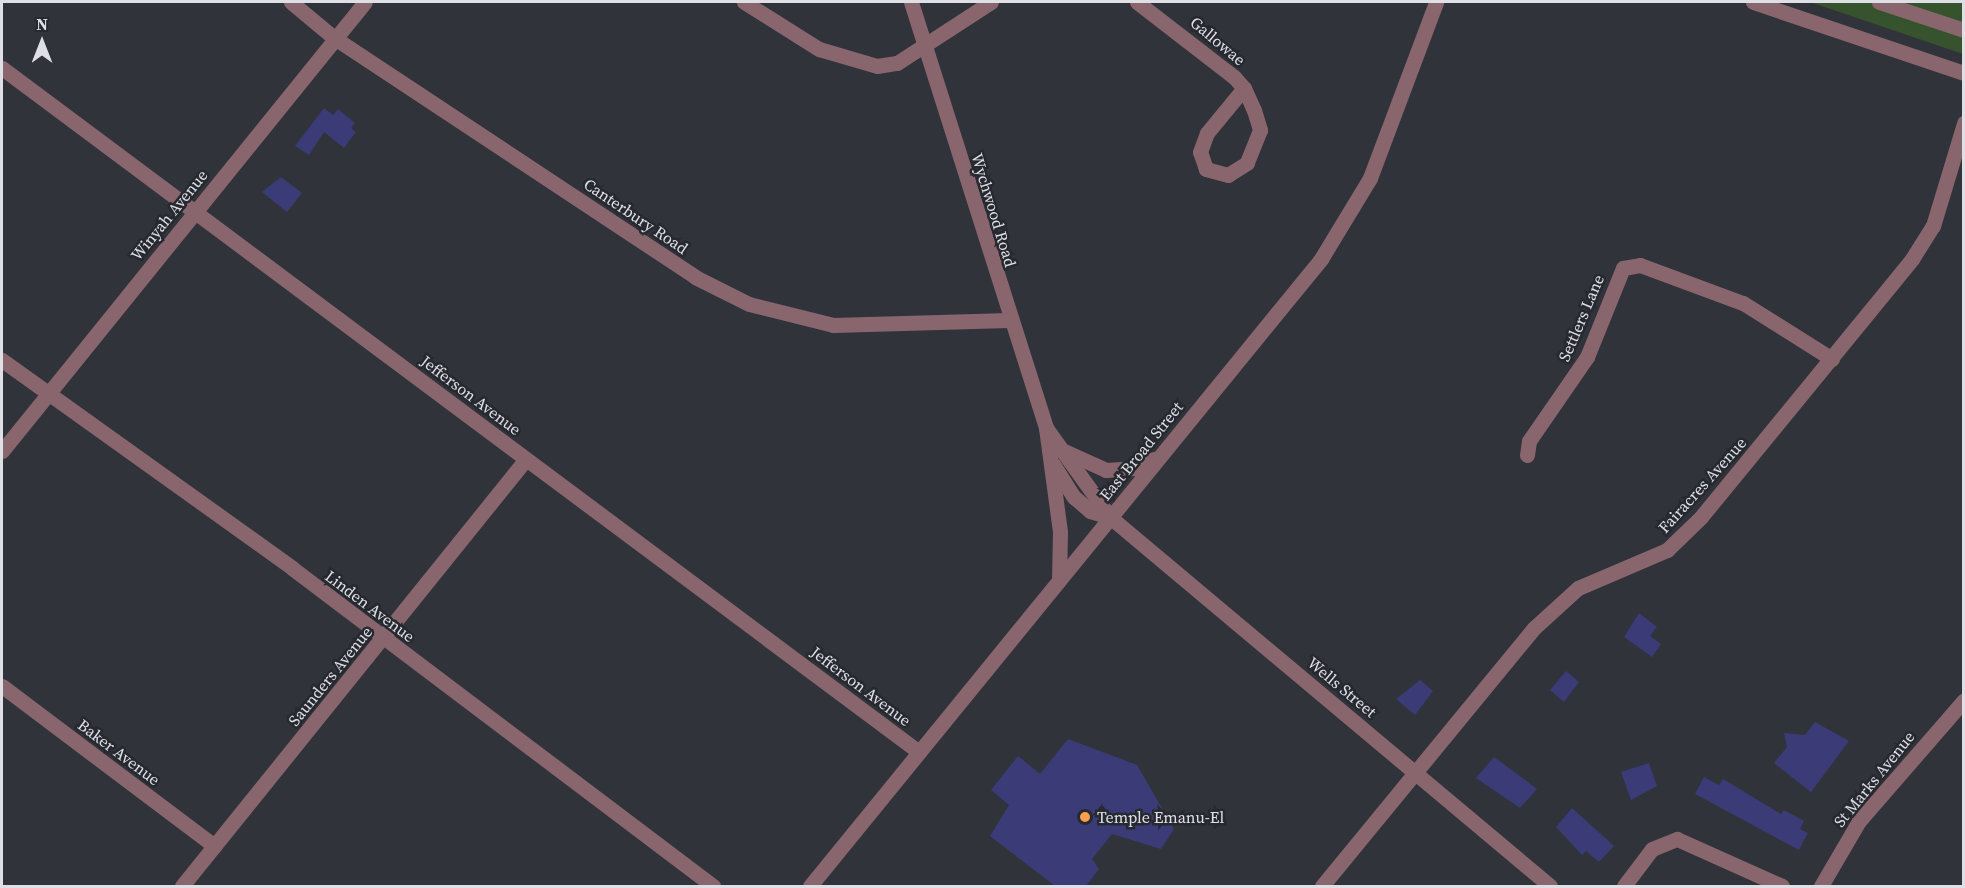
<!DOCTYPE html>
<style>
body{margin:0}
#map{position:relative;width:1965px;height:888px;overflow:hidden;background:#31333a;font-family:"Source Serif 4",serif}
div>[style]{position:absolute}
.green>*{inset:0;background:#36532e}
.building>*{inset:0;background:#3b3b77}
.minor>*{height:15px;margin:-7.5px;padding:0 7.5px;transform-origin:7.5px;border-radius:7.5px;background:#89666d}
.dots>*{width:16px;height:16px;translate:-50% -50%;box-sizing:border-box;border:3px solid #272930;border-radius:50%}
span{translate:-50% -50%;white-space:nowrap;text-align:center;line-height:1.15;-webkit-text-stroke:5px #272930;paint-order:stroke}
.street-label{font-size:16px;color:#dfe0e5}
.poi-label{font-size:16px;color:#dfe0e5}
.left{translate:0 -50%;text-align:left}
.frame{position:absolute;inset:0;border:3px solid #dfe0e5;pointer-events:none}
.north{position:absolute;left:12px;top:12px;width:60px;height:60px;-webkit-text-stroke:4px #272930;paint-order:stroke;rotate:0deg;font-size:16px;font-weight:700;line-height:24px;text-align:center;color:#dfe0e5}
.north::after{content:'';display:block;margin:auto;width:21px;height:27px;background:#dfe0e5;clip-path:polygon(50% 0,100% 100%,50% 72%,0 100%)}
</style>
<div id="map">
<div class="green">
<i style="clip-path:polygon(1810px 2px,1963px 2px,1963px 54px)"></i>
</div>
<div class="building">
<i style="clip-path:polygon(324px 108px,333px 115px,338px 109px,355px 123px,351px 128px,356px 132px,344px 148px,324px 132px,309px 155px,295px 146px)"></i>
<i style="clip-path:polygon(281px 177px,302px 193px,287px 212px,262px 192px)"></i>
<i style="clip-path:polygon(1639px 613px,1657px 627px,1650px 636px,1661px 644px,1652px 657px,1624px 637px)"></i>
<i style="clip-path:polygon(1566px 671px,1579px 682px,1564px 702px,1550px 690px)"></i>
<i style="clip-path:polygon(1420px 680px,1433px 691px,1415px 715px,1396px 699px)"></i>
<i style="clip-path:polygon(1815px 722px,1849px 741px,1811px 792px,1774px 763px,1787px 747px,1784px 733px,1805px 735px)"></i>
<i style="clip-path:polygon(1068px 739px,1137px 765px,1174px 829px,1161px 849px,1112px 834px,1092px 859px,1099px 869px,1086px 886px,1055px 886px,990px 836px,1009px 805px,991px 790px,1018px 756px,1040px 774px)"></i>
<i style="clip-path:polygon(1494px 757px,1537px 789px,1520px 808px,1476px 778px)"></i>
<i style="clip-path:polygon(1649px 763px,1657px 786px,1631px 800px,1621px 772px)"></i>
<i style="clip-path:polygon(1704px 777px,1719px 785px,1723px 779px,1781px 814px,1784px 810px,1804px 821px,1800px 829px,1808px 833px,1799px 850px,1695px 794px)"></i>
<i style="clip-path:polygon(1572px 808px,1614px 846px,1599px 862px,1586px 851px,1582px 855px,1556px 827px)"></i>
</div>
<div class="minor">
<i style="left:291px;top:2px;width:55px;rotate:39.8deg"></i>
<i style="left:333px;top:37px;width:434px;rotate:33.5deg"></i>
<i style="left:695px;top:277px;width:60px;rotate:26.6deg"></i>
<i style="left:749px;top:304px;width:87px;rotate:14deg"></i>
<i style="left:833px;top:325px;width:176px;rotate:-1.6deg"></i>
<i style="left:744px;top:2px;width:89px;rotate:32.1deg"></i>
<i style="left:819px;top:49px;width:60px;rotate:16.3deg"></i>
<i style="left:877px;top:66px;width:20px;rotate:-9deg"></i>
<i style="left:897px;top:63px;width:112px;rotate:-33deg"></i>
<i style="left:911px;top:2px;width:447px;rotate:72.4deg"></i>
<i style="left:1046px;top:428px;width:105px;rotate:82.3deg"></i>
<i style="left:1060px;top:532px;width:48px;rotate:91.2deg"></i>
<i style="left:1137px;top:2px;width:123px;rotate:37.7deg"></i>
<i style="left:1234px;top:77px;width:15px;rotate:48deg"></i>
<i style="left:1244px;top:88px;width:24px;rotate:66deg"></i>
<i style="left:1254px;top:110px;width:21px;rotate:73deg"></i>
<i style="left:1260px;top:130px;width:35px;rotate:112deg"></i>
<i style="left:1247px;top:163px;width:22px;rotate:148deg"></i>
<i style="left:1228px;top:175px;width:23px;rotate:-165deg"></i>
<i style="left:1206px;top:169px;width:18px;rotate:-109deg"></i>
<i style="left:1200px;top:152px;width:20px;rotate:-70deg"></i>
<i style="left:1207px;top:133px;width:58px;rotate:-50.6deg"></i>
<i style="left:1753px;top:2px;width:223px;rotate:18.6deg"></i>
<i style="left:1879px;top:2px;width:89px;rotate:18.2deg"></i>
<i style="left:2px;top:68px;width:1144px;rotate:36.72deg"></i>
<i style="left:2px;top:360px;width:357px;rotate:35.6deg"></i>
<i style="left:292px;top:568px;width:528px;rotate:37.07deg"></i>
<i style="left:1046px;top:428px;width:110px;rotate:54.3deg"></i>
<i style="left:1110px;top:517px;width:574px;rotate:39.98deg"></i>
<i style="left:1062px;top:450px;width:48px;rotate:24.4deg"></i>
<i style="left:1106px;top:470px;width:30px;rotate:-4deg"></i>
<i style="left:1136px;top:468px;width:20px;rotate:-27deg"></i>
<i style="left:2px;top:451px;width:577px;rotate:-51.05deg"></i>
<i style="left:1527px;top:455px;width:14px;rotate:-82deg"></i>
<i style="left:1529px;top:441px;width:102px;rotate:-55.4deg"></i>
<i style="left:1587px;top:357px;width:96px;rotate:-68deg"></i>
<i style="left:1623px;top:268px;width:17px;rotate:-10deg"></i>
<i style="left:1640px;top:265px;width:110px;rotate:20.3deg"></i>
<i style="left:1743px;top:303px;width:105px;rotate:32.2deg"></i>
<i style="left:1053px;top:464px;width:39px;rotate:58deg"></i>
<i style="left:1074px;top:497px;width:21px;rotate:41deg"></i>
<i style="left:1090px;top:511px;width:21px;rotate:17deg"></i>
<i style="left:2px;top:686px;width:266px;rotate:37deg"></i>
<i style="left:182px;top:886px;width:548px;rotate:-51.14deg"></i>
<i style="left:810px;top:886px;width:809px;rotate:-50.82deg"></i>
<i style="left:1321px;top:259px;width:95px;rotate:-58.8deg"></i>
<i style="left:1370px;top:178px;width:188px;rotate:-69.4deg"></i>
<i style="left:1322px;top:886px;width:334px;rotate:-50.6deg"></i>
<i style="left:1534px;top:628px;width:59px;rotate:-42.3deg"></i>
<i style="left:1578px;top:588px;width:97px;rotate:-23.1deg"></i>
<i style="left:1667px;top:550px;width:47px;rotate:-44.1deg"></i>
<i style="left:1701px;top:517px;width:333px;rotate:-50.7deg"></i>
<i style="left:1912px;top:259px;width:39px;rotate:-58deg"></i>
<i style="left:1933px;top:226px;width:108px;rotate:-73.2deg"></i>
<i style="left:1624px;top:886px;width:46px;rotate:-52.9deg"></i>
<i style="left:1652px;top:849px;width:27px;rotate:-22deg"></i>
<i style="left:1677px;top:839px;width:115px;rotate:24.1deg"></i>
<i style="left:1821px;top:886px;width:75px;rotate:-59.7deg"></i>
<i style="left:1859px;top:821px;width:160px;rotate:-49deg"></i>
</div>
<div class="dots">
<i style="left:1085px;top:817px;background:#fa9f4f"></i>
</div>
<div class="street-label">
<span style="left:1218px;top:41px;rotate:40deg">Gallowae</span>
<span style="left:994px;top:210px;rotate:73deg">Wychwood Road</span>
<span style="left:169px;top:215px;rotate:-51deg">Winyah Avenue</span>
<span style="left:636px;top:216px;rotate:34deg">Canterbury Road</span>
<span style="left:1581px;top:318px;rotate:-67deg">Settlers Lane</span>
<span style="left:471px;top:395px;rotate:37deg">Jefferson Avenue</span>
<span style="left:1141px;top:451px;rotate:-51deg">East Broad Street</span>
<span style="left:1702px;top:485px;rotate:-48deg">Fairacres Avenue</span>
<span style="left:370px;top:606px;rotate:37deg">Linden Avenue</span>
<span style="left:330px;top:676px;rotate:-51deg">Saunders Avenue</span>
<span style="left:861px;top:686px;rotate:37deg">Jefferson Avenue</span>
<span style="left:1342px;top:687px;rotate:40deg">Wells Street</span>
<span style="left:119px;top:752px;rotate:37deg">Baker Avenue</span>
<span style="left:1874px;top:779px;rotate:-51deg">St Marks Avenue</span>
</div>
<div class="poi-label">
<span class="left" style="left:1097px;top:817px">Temple Emanu-El</span>
</div>
<div class="frame"></div>
<div class="north">N</div>
</div>
